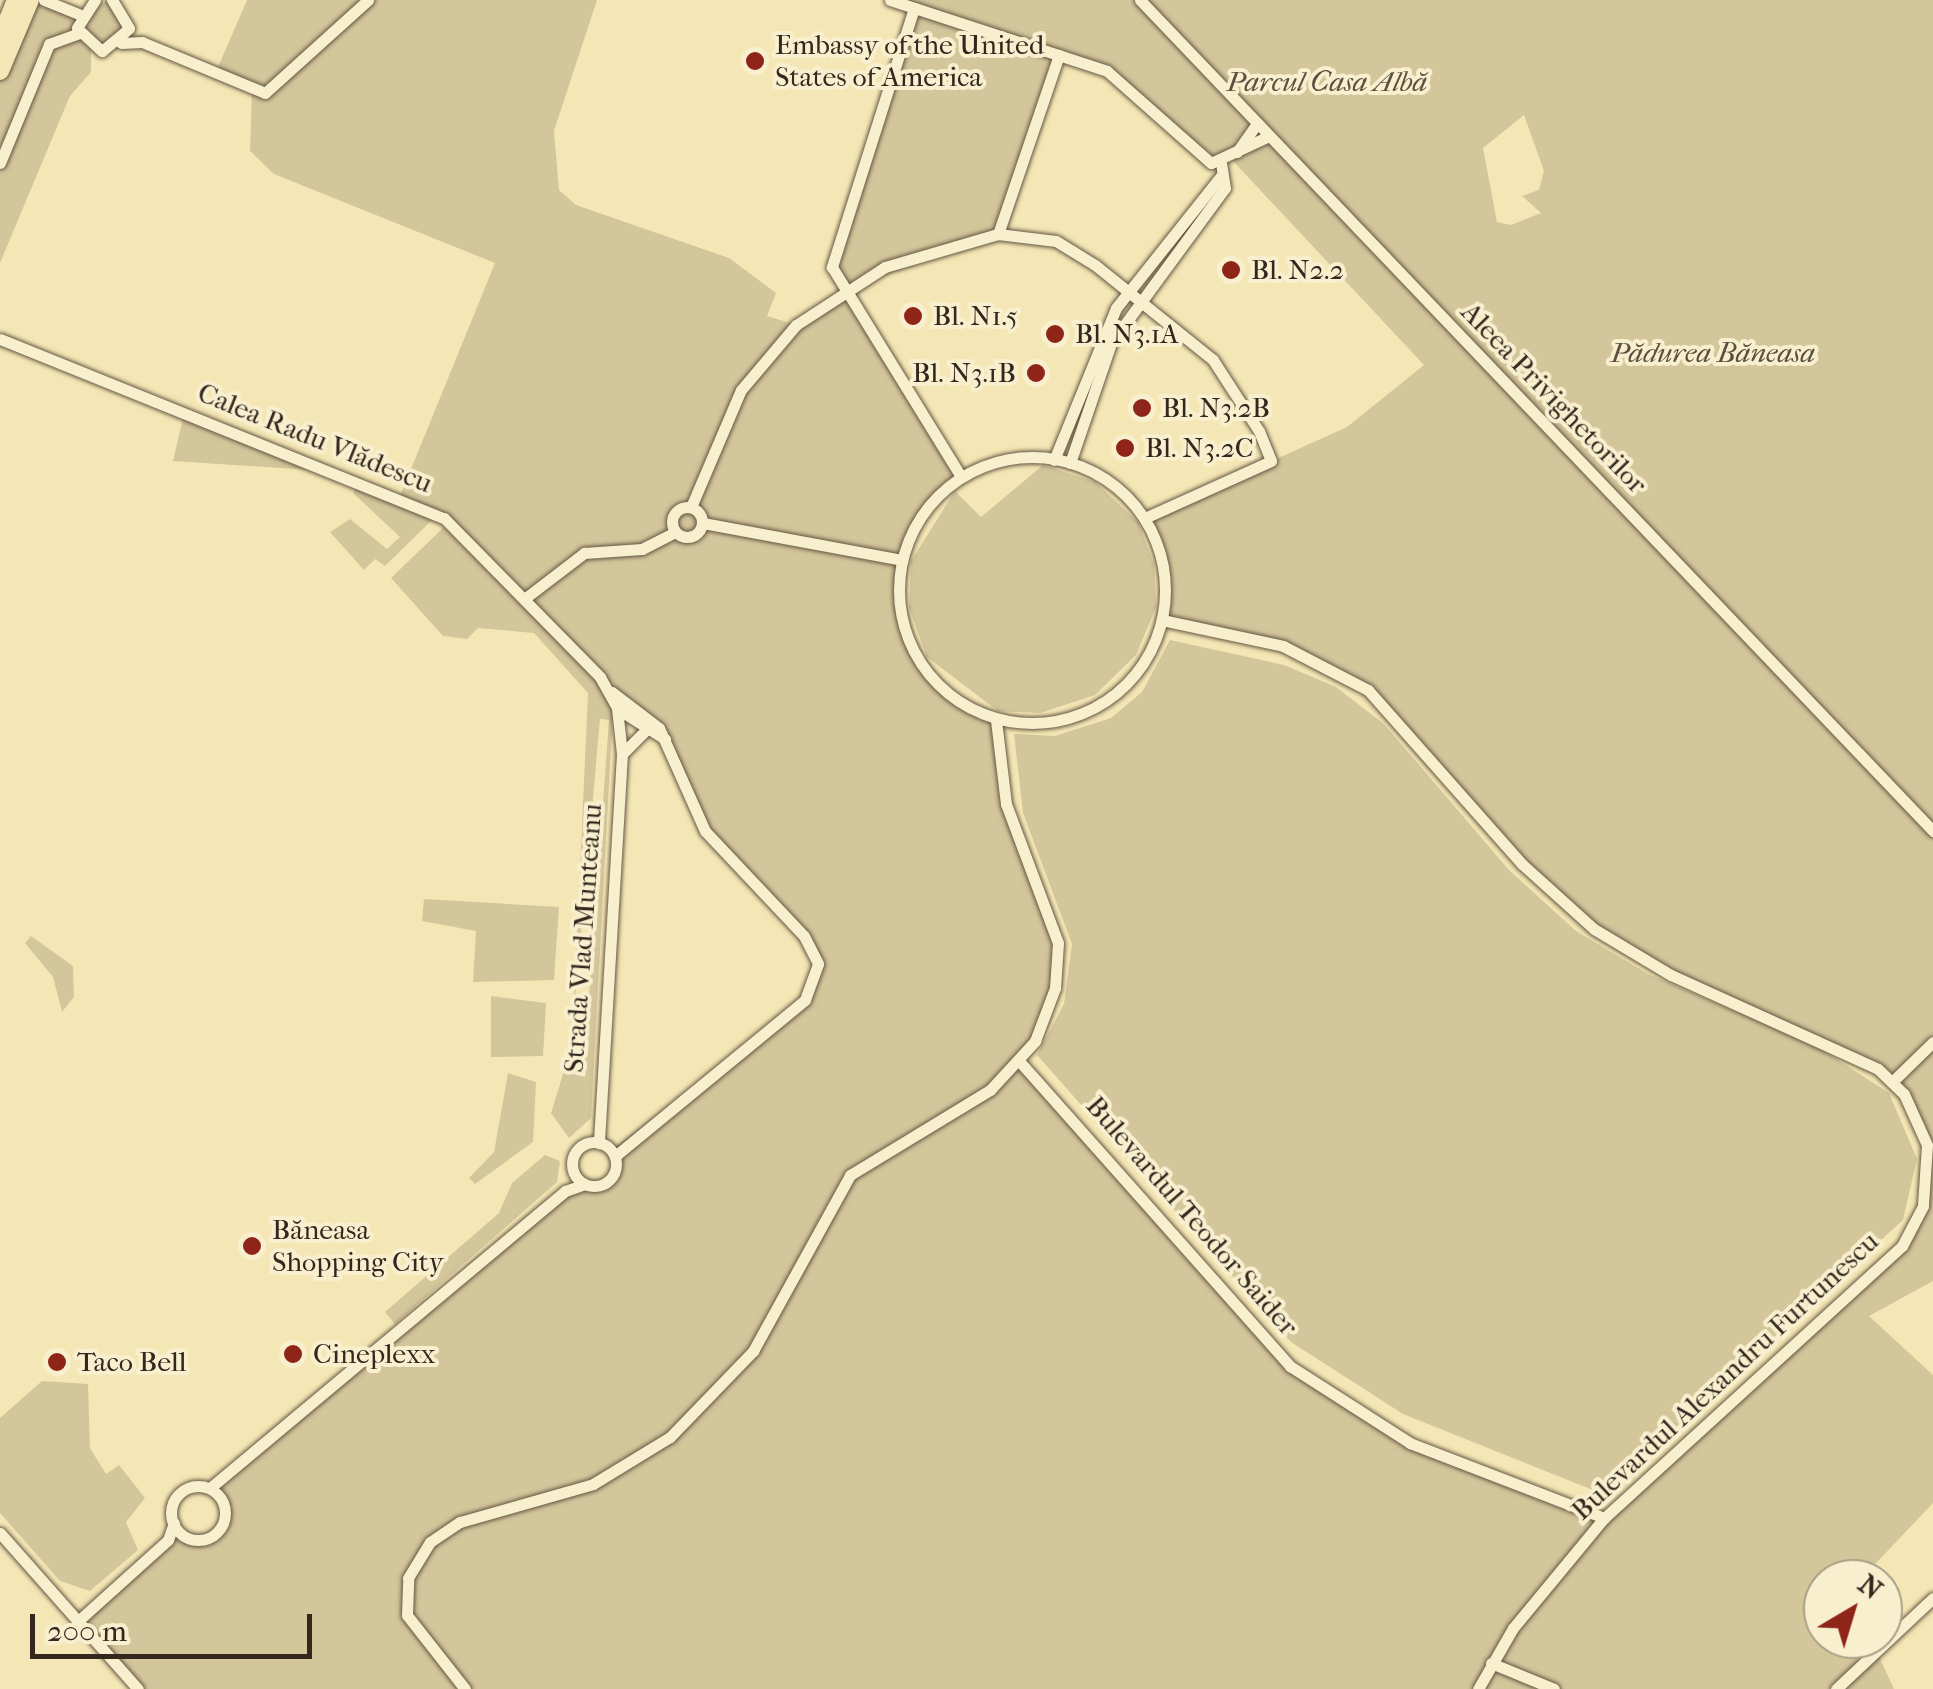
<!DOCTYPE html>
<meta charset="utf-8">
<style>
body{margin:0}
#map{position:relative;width:1933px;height:1689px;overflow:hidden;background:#f5e7b5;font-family:"IM FELL French Canon",serif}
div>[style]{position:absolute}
.green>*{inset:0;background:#d4c69b}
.roads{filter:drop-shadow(0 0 2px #645744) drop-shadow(0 0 2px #645744)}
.minor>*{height:11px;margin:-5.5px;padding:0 5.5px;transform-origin:5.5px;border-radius:5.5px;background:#f8efcf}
.minor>.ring{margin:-5.5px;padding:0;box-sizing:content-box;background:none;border:11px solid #f8efcf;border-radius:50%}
.highway>*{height:18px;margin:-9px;padding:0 9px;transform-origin:9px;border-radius:9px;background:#f5e7b5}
.dots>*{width:28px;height:28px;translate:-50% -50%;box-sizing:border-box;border:5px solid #f8efcf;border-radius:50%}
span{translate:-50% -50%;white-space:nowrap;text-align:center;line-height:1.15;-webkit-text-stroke:8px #f8efcf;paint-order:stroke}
.poi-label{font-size:28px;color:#33271e}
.left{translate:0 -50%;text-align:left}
.right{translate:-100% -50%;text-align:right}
.park-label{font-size:28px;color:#5b4f3d;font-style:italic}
.street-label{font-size:28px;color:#33271e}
.north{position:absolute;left:1803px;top:1559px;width:100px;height:100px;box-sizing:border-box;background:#f8efcf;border:2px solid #a99f88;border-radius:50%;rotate:38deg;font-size:28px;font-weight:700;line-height:40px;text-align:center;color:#33271e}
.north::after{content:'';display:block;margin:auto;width:35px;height:45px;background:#8f2418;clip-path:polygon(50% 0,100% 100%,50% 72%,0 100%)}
.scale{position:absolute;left:30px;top:1614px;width:282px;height:45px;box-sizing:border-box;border:5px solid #33271e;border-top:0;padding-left:12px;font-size:30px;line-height:35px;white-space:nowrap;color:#33271e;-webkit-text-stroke:8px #f8efcf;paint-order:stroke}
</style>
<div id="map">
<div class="green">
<i style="clip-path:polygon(30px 0,82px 9px,112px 0,129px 18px,121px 43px,91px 48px,91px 72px,70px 96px,0 263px,0 71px)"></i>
<i style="clip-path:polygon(evenodd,247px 0,597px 0,554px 131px,559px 190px,576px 205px,729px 258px,776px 293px,767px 316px,796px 325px,842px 291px,832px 267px,914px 9px,890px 0,1933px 0,1933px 1281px,1869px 1316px,1933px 1375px,1933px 1503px,1861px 1579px,1823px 1579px,1823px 1639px,1883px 1639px,1883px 1624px,1893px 1634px,1876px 1650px,1894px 1689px,138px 1689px,78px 1621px,179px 1531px,197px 1539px,221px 1527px,225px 1507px,214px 1491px,579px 1179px,609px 1180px,611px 1150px,805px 1000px,815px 951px,705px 831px,676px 753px,477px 545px,400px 496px,495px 263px,274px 174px,250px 151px,252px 91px,215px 74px,247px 0,1059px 55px,1127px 85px,1221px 164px,1232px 160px,1424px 365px,1347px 427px,1145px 518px,1162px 562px,1162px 620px,1308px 655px,1390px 709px,1558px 899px,1671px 975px,1893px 1081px,1927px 1145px,1918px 1222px,1902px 1246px,1604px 1518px,1410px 1443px,1262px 1340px,1020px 1062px,1055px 988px,1055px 920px,997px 766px,996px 720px,934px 681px,900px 609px,913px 531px,961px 477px,843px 291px,998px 234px,1059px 55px,247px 0,1524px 115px,1544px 171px,1539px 190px,1522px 196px,1541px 213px,1511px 225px,1497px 222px,1483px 148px,1524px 115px)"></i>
<i style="clip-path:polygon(183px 418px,310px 470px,173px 461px)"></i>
<i style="clip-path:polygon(1043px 465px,1095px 482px,1138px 522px,1154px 564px,1156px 607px,1136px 655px,1095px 695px,1040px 713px,998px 711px,927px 657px,909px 608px,911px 561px,955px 491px,981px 517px)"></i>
<i style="clip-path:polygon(358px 484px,434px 518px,385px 566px,375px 559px,364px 570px,330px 532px,350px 519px,387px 549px,400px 537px,353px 493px)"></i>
<i style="clip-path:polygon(444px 527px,606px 690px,613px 709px,591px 1118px,569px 1138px,551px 1113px,564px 1071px,584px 1065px,609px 720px,600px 719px,573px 1023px,588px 693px,534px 633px,478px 628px,467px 639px,443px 636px,391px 578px)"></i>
<i style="clip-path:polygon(1170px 640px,1284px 665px,1336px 687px,1384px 724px,1509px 870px,1576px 931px,1648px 974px,1816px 1046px,1889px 1093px,1917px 1159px,1903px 1220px,1603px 1494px,1403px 1414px,1291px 1342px,1037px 1055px,1064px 1004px,1072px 944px,1023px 813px,1014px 734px,1055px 736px,1111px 718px,1142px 692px)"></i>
<i style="clip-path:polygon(424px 899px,559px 907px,554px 980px,473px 982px,476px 931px,422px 921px)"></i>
<i style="clip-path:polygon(31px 936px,73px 966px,74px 997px,62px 1012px,53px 977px,25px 943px)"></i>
<i style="clip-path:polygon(491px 996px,546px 1003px,543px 1056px,491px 1057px)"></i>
<i style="clip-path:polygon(508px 1073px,536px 1082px,533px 1142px,475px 1184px,469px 1178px,494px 1152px)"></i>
<i style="clip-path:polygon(545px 1155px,560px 1161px,557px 1182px,395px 1324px,385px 1312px,499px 1213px,512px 1183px)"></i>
<i style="clip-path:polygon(42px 1381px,88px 1384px,90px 1448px,106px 1474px,119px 1465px,145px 1498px,126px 1522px,138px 1550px,90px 1591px,60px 1581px,0 1513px,0 1418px)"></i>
</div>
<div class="roads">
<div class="minor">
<i style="left:44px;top:0;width:38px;rotate:22deg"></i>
<i style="left:95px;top:0;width:33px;rotate:123deg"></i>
<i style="left:77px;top:28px;width:34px;rotate:43deg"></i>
<i style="left:102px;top:51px;width:35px;rotate:-40deg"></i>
<i style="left:129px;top:28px;width:33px;rotate:-121deg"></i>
<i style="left:890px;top:0;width:228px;rotate:18.1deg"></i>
<i style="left:1107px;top:71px;width:139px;rotate:41.5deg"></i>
<i style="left:1211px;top:163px;width:64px;rotate:-25deg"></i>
<i style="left:1140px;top:0;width:1149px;rotate:46.34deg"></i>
<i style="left:914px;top:8px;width:272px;rotate:107.6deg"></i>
<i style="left:832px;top:267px;width:246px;rotate:58.4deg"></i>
<i style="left:121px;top:43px;width:21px;rotate:-3deg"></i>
<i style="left:142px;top:42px;width:133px;rotate:22.5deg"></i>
<i style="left:265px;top:93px;width:139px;rotate:-42.1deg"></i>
<i style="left:1237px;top:152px;width:35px;rotate:-55deg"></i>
<i style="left:0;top:163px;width:129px;rotate:-67.6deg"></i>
<i style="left:49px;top:44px;width:32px;rotate:-20deg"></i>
<i style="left:998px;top:234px;width:189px;rotate:-71.2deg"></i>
<i style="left:0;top:339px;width:479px;rotate:22deg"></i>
<i style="left:444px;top:518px;width:223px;rotate:45.5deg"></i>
<i style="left:600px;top:677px;width:35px;rotate:61deg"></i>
<i style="left:617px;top:708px;width:46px;rotate:83.8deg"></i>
<i style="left:622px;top:754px;width:390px;rotate:93.4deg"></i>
<i class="ring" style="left:899px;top:457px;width:255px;height:255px"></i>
<i style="left:1054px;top:460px;width:164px;rotate:-67.8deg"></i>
<i style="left:1116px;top:308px;width:169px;rotate:-51.5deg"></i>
<i style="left:1070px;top:463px;width:127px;rotate:-71.1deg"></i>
<i style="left:1111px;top:343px;width:192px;rotate:-53.7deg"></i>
<i style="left:1225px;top:188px;width:24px;rotate:-99deg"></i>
<i class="ring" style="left:672px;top:507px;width:19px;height:19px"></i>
<i style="left:691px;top:507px;width:127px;rotate:-66.9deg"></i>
<i style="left:741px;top:390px;width:85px;rotate:-49.8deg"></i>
<i style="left:796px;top:325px;width:106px;rotate:-33.1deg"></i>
<i style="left:885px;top:267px;width:118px;rotate:-16.3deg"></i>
<i style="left:998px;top:234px;width:58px;rotate:6.9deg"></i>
<i style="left:1056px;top:241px;width:46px;rotate:31.6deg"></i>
<i style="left:1095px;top:265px;width:151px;rotate:38.8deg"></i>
<i style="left:1213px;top:360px;width:85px;rotate:57.1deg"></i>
<i style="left:1259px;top:431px;width:32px;rotate:68deg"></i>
<i style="left:1271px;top:461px;width:138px;rotate:155.7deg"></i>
<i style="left:703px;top:523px;width:202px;rotate:10.5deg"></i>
<i style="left:528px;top:596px;width:71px;rotate:-37.5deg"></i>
<i style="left:584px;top:553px;width:58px;rotate:-3.9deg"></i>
<i style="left:642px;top:549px;width:37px;rotate:-27deg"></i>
<i style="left:1162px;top:620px;width:124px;rotate:12.1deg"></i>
<i style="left:1283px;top:646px;width:96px;rotate:27.4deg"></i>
<i style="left:1368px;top:690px;width:232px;rotate:48.5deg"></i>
<i style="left:1522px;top:864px;width:97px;rotate:42.1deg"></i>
<i style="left:1594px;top:929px;width:90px;rotate:30.9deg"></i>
<i style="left:1671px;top:975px;width:227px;rotate:24.4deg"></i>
<i style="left:1878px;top:1069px;width:36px;rotate:44deg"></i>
<i style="left:1904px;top:1094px;width:56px;rotate:65.7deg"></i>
<i style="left:1927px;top:1145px;width:61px;rotate:93.8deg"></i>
<i style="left:1923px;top:1206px;width:45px;rotate:117.7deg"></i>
<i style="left:1902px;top:1246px;width:403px;rotate:137.6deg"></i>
<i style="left:1604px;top:1518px;width:143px;rotate:129.6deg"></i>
<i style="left:1513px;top:1628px;width:70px;rotate:119.8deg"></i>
<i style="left:612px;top:692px;width:59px;rotate:37.5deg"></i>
<i style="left:659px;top:728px;width:113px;rotate:65.9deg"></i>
<i style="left:705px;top:831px;width:144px;rotate:46.7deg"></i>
<i style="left:804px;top:936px;width:31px;rotate:63deg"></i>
<i style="left:818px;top:964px;width:38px;rotate:110deg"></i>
<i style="left:805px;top:1000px;width:246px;rotate:140.6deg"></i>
<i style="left:618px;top:709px;width:56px;rotate:32.6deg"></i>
<i style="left:622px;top:754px;width:34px;rotate:-45deg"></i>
<i style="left:1020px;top:1062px;width:407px;rotate:48.4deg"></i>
<i style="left:1290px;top:1366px;width:143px;rotate:32.7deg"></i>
<i style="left:1410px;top:1443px;width:208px;rotate:21.1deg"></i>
<i style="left:1893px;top:1081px;width:56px;rotate:-44.3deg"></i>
<i class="ring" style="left:572px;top:1142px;width:33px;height:33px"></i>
<i class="ring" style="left:171px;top:1486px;width:43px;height:43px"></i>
<i style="left:210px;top:1488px;width:463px;rotate:-39.9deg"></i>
<i style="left:565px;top:1191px;width:21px;rotate:-19deg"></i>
<i style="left:0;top:1533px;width:208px;rotate:48.5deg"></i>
<i style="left:78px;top:1621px;width:121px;rotate:-42deg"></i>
<i style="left:168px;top:1540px;width:18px;rotate:-71deg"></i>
<i style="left:1491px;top:1663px;width:68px;rotate:22.4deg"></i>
<i style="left:465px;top:1689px;width:94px;rotate:-128.1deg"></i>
<i style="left:407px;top:1615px;width:37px;rotate:-88deg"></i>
<i style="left:408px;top:1578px;width:42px;rotate:-58.6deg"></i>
<i style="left:430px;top:1542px;width:36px;rotate:-34deg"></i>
<i style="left:460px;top:1522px;width:138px;rotate:-15.9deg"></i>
<i style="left:593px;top:1484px;width:90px;rotate:-31.4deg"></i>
<i style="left:670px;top:1437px;width:120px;rotate:-46deg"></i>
<i style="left:753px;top:1351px;width:201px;rotate:-61.1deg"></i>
<i style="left:850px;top:1175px;width:164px;rotate:-31.3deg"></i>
<i style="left:990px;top:1090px;width:67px;rotate:-47.4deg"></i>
<i style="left:1035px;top:1041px;width:57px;rotate:-69.3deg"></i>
<i style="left:1055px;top:988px;width:45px;rotate:-86.2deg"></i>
<i style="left:1058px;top:943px;width:148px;rotate:-110.5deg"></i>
<i style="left:1006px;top:804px;width:85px;rotate:-96.8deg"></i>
<i style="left:1836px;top:1689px;width:133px;rotate:-43.2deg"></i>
</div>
<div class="highway">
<i style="left:0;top:39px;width:42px;rotate:-67.7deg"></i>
<i style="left:0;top:71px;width:77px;rotate:-67.1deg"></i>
</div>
</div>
<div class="dots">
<i style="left:755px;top:61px;background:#8f2418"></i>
<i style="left:1231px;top:270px;background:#8f2418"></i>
<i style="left:913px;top:316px;background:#8f2418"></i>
<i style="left:1055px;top:334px;background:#8f2418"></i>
<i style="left:1036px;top:373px;background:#8f2418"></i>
<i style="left:1142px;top:408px;background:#8f2418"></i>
<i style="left:1125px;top:448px;background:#8f2418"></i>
<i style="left:252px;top:1246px;background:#8f2418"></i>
<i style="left:293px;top:1354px;background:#8f2418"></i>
<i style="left:57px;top:1362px;background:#8f2418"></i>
</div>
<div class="poi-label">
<span class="left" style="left:775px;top:61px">Embassy of the United<br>States of America</span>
<span class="left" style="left:1251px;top:270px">Bl. N2.2</span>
<span class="left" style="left:933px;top:316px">Bl. N1.5</span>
<span class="left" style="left:1075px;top:334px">Bl. N3.1A</span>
<span class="right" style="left:1016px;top:373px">Bl. N3.1B</span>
<span class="left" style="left:1162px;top:408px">Bl. N3.2B</span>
<span class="left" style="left:1145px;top:448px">Bl. N3.2C</span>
<span class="left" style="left:272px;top:1246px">Băneasa<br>Shopping City</span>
<span class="left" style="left:313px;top:1354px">Cineplexx</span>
<span class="left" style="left:77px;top:1362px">Taco Bell</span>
</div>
<div class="park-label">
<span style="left:1327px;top:82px">Parcul Casa Albă</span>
<span style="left:1713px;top:353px">Pădurea Băneasa</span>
</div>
<div class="street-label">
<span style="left:1554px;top:398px;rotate:46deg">Aleea Privighetorilor</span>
<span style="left:315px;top:438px;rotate:22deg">Calea Radu Vlădescu</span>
<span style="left:583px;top:938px;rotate:-86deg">Strada Vlad Munteanu</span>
<span style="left:1192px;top:1216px;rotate:49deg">Bulevardul Teodor Saider</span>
<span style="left:1725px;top:1376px;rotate:-43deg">Bulevardul Alexandru Furtunescu</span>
</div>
<div class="north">N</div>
<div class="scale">200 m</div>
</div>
